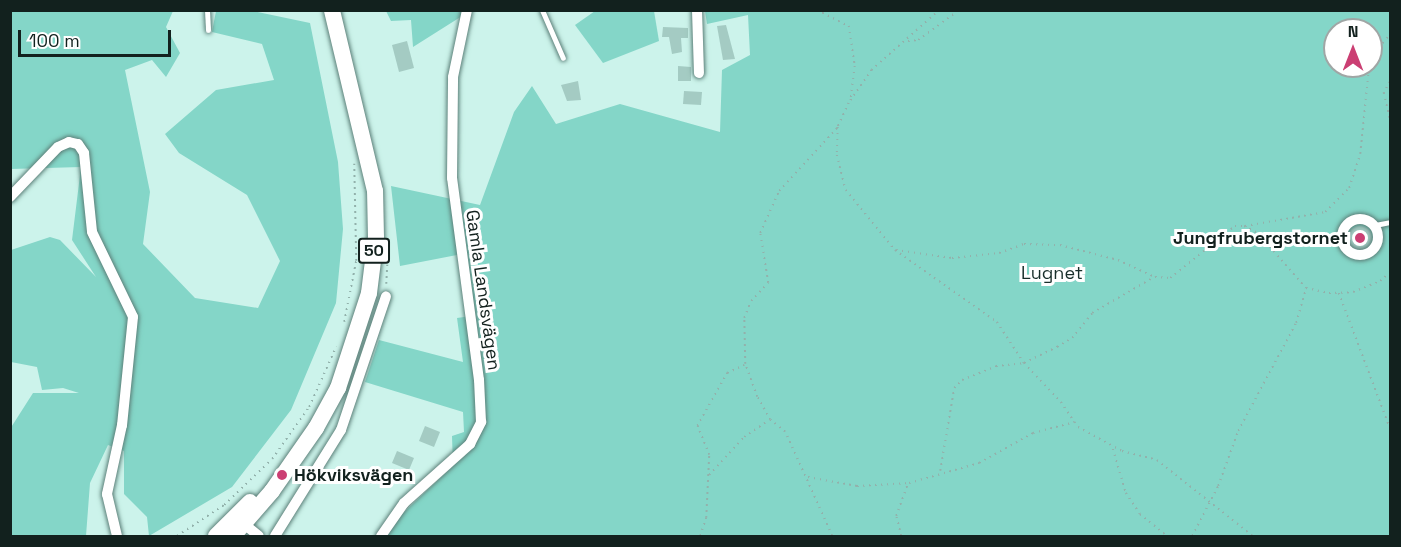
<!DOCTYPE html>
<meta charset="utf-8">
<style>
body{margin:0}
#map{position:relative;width:1401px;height:547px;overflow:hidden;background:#ccf3eb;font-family:"Space Grotesk",sans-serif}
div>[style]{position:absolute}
.green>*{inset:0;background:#84d6c8}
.building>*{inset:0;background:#a4cbc3}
.round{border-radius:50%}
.path>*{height:1.5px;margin-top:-0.75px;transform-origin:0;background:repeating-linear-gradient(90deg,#92b1ab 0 1.5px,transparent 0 6px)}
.roads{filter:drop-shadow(0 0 2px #5c8079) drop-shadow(0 0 2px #5c8079)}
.service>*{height:5px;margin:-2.5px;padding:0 2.5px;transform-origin:2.5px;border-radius:2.5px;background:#fff}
.minor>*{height:10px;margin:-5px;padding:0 5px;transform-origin:5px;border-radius:5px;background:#fff}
.minor>.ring{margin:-5px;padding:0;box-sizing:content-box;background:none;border:10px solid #fff;border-radius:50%}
.primary>*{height:16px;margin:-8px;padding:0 8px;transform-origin:8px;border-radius:8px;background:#fff}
.dots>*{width:16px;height:16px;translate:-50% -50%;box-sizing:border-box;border:3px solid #fff;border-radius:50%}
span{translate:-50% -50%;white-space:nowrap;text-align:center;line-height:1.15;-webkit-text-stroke:6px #fff;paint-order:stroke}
.shield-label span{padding:2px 4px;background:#fff;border:2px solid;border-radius:4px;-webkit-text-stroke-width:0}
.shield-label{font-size:16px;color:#12211e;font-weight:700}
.poi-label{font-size:18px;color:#12211e;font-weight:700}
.right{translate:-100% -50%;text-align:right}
.left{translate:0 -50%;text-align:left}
.park-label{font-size:18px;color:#182e2a}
.street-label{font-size:18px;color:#12211e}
.frame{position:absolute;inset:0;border:12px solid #12211e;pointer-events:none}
.north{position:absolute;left:1323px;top:18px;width:60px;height:60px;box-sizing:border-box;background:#fff;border:2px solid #a0a6a5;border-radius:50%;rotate:0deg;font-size:16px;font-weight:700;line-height:24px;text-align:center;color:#12211e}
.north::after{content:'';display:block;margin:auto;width:21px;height:27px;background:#cb3f73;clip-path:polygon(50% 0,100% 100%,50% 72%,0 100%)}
.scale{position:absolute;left:18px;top:30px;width:153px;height:27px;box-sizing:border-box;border:3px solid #12211e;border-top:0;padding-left:8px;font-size:18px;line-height:21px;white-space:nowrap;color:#12211e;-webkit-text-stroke:4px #fff;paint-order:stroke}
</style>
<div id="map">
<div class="green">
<i style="clip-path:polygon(11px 11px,173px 11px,166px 27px,180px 53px,166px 77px,152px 60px,125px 70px,150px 192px,143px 244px,195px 298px,258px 308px,280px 261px,247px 195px,179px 153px,165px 134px,216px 90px,274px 80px,262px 44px,212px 32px,216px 11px,253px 11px,310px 23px,338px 162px,343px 229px,336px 303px,291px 410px,232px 487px,149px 536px,147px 517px,124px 494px,124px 451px,108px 445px,90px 483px,86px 536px,11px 536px,10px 429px,33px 393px,79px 393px,63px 388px,42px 390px,37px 367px,11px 362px,11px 250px,50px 237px,60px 240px,96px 277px,72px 240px,81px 167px,11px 169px)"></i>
<i style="clip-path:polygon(386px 11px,470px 11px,413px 47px,411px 20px,391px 21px)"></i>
<i style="clip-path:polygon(595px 11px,654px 11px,659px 41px,603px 63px,575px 25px)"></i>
<i style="clip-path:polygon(evenodd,705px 11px,1390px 11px,1390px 536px,387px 536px,398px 518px,453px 466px,452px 436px,464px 432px,463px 412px,365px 382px,379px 340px,463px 362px,457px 318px,471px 316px,462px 254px,400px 266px,391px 186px,480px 205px,514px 112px,532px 86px,556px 124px,620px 104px,720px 132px,722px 70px,750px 55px,748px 15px,707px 24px,705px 11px,1335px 30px,1371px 30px,1371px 66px,1335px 66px,1335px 30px)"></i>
</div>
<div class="building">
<i style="clip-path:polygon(726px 25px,735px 59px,723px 60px,717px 26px)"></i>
<i style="clip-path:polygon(663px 27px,688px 28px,688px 38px,681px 38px,682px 52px,672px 54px,669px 37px,662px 37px)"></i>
<i style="clip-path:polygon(407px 41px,414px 68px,399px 72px,392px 45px)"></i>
<i style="clip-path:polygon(678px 66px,691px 67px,691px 81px,678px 81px)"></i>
<i style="clip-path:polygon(578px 81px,581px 100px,567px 101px,561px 85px)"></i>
<i style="clip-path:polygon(684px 91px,702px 92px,701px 105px,683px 104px)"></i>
<i class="round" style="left:1348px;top:226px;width:24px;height:24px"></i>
<i style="clip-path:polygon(425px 426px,440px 432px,434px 447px,419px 441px)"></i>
<i style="clip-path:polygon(397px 451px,414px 458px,409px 470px,392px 463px)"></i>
</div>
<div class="path">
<i style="left:817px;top:10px;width:36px;rotate:27deg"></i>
<i style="left:849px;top:26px;width:40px;rotate:81.5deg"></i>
<i style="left:855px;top:66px;width:33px;rotate:97deg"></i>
<i style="left:940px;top:10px;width:91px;rotate:138.6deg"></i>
<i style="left:872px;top:70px;width:40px;rotate:124.9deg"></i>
<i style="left:849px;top:103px;width:26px;rotate:115deg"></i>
<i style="left:838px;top:127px;width:28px;rotate:92deg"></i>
<i style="left:837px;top:155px;width:36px;rotate:76deg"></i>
<i style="left:846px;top:190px;width:77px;rotate:50.8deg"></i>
<i style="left:895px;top:250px;width:125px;rotate:35.2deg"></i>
<i style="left:997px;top:322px;width:49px;rotate:56.6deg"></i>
<i style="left:1024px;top:363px;width:54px;rotate:46.5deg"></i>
<i style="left:1061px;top:402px;width:30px;rotate:56deg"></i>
<i style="left:1078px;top:427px;width:50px;rotate:28.6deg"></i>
<i style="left:1122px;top:451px;width:36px;rotate:14deg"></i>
<i style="left:1157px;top:460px;width:122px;rotate:38.4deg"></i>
<i style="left:908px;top:41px;width:10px;rotate:-6deg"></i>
<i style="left:918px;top:40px;width:51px;rotate:-36.2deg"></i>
<i style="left:1371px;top:57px;width:30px;rotate:-50deg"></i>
<i style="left:1390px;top:82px;width:13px;rotate:119deg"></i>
<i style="left:1384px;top:93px;width:26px;rotate:77deg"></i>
<i style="left:1245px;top:226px;width:81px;rotate:-9.9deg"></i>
<i style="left:1325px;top:212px;width:34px;rotate:-45deg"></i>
<i style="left:1349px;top:188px;width:36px;rotate:-72deg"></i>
<i style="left:1360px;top:154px;width:88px;rotate:-84.2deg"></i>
<i style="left:896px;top:250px;width:57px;rotate:8.1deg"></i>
<i style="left:952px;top:258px;width:47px;rotate:-6.1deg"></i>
<i style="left:999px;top:253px;width:27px;rotate:-20deg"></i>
<i style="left:1024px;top:244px;width:36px;rotate:2deg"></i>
<i style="left:1060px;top:245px;width:60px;rotate:14.5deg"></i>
<i style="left:1118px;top:260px;width:41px;rotate:24.7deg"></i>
<i style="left:1155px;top:277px;width:15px;rotate:4deg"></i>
<i style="left:1170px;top:278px;width:83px;rotate:-38.7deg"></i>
<i style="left:1235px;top:226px;width:9px"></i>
<i style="left:1244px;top:226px;width:16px;rotate:27deg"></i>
<i style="left:1258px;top:233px;width:73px;rotate:48.9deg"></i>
<i style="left:1306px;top:288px;width:24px;rotate:12deg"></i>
<i style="left:1329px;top:293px;width:24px;rotate:-2deg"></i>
<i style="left:1353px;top:292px;width:29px;rotate:-22deg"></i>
<i style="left:1380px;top:281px;width:13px;rotate:-42deg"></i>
<i style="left:386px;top:284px;width:19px;rotate:-87deg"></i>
<i style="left:1339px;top:293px;width:144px;rotate:69.3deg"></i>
<i style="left:344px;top:322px;width:62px;rotate:-78.9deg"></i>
<i style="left:356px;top:261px;width:97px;rotate:-91.2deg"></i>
<i style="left:1113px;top:449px;width:46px;rotate:73.5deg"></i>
<i style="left:1126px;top:493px;width:25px;rotate:56deg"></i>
<i style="left:1140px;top:514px;width:35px;rotate:39deg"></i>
<i style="left:940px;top:471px;width:84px;rotate:-80.4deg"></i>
<i style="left:954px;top:388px;width:11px;rotate:-45deg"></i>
<i style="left:962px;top:380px;width:37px;rotate:-22deg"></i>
<i style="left:996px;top:366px;width:28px;rotate:-6deg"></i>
<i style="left:1024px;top:363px;width:37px;rotate:-26deg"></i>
<i style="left:1057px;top:347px;width:17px;rotate:-31deg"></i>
<i style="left:1072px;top:338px;width:32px;rotate:-51deg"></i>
<i style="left:1092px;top:313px;width:72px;rotate:-30.1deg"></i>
<i style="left:709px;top:475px;width:52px;rotate:-47.4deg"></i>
<i style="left:744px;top:437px;width:30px;rotate:-34deg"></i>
<i style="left:808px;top:477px;width:50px;rotate:10.4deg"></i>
<i style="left:857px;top:486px;width:52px;rotate:-3.3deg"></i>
<i style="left:909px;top:483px;width:73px;rotate:-15.9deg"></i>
<i style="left:979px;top:463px;width:62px;rotate:-29.1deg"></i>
<i style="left:1033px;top:433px;width:43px;rotate:-14.7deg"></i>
<i style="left:177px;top:536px;width:56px;rotate:-33.4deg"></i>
<i style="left:224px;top:505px;width:66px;rotate:-43.8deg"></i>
<i style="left:272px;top:459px;width:64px;rotate:-54.6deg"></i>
<i style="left:309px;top:407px;width:66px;rotate:-65.8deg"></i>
<i style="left:700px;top:536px;width:19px;rotate:-72deg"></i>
<i style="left:706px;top:518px;width:63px;rotate:-87.3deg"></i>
<i style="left:709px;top:455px;width:31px;rotate:-112deg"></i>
<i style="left:697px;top:426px;width:61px;rotate:-60.5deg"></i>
<i style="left:727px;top:373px;width:19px;rotate:-25deg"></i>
<i style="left:832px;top:536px;width:114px;rotate:-114.3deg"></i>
<i style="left:785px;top:432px;width:19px;rotate:-141deg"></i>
<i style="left:770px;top:420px;width:26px;rotate:-119deg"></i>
<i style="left:757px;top:397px;width:35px;rotate:-110deg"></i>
<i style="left:745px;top:364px;width:46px;rotate:-91.2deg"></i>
<i style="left:744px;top:318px;width:18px;rotate:-68deg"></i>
<i style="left:751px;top:301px;width:25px;rotate:-47deg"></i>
<i style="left:768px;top:283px;width:51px;rotate:-99.1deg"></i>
<i style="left:760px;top:233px;width:46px;rotate:-65.7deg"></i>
<i style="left:779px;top:191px;width:86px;rotate:-47.4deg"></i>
<i style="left:901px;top:536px;width:21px;rotate:-104deg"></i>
<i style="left:896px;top:516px;width:35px;rotate:-70deg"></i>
<i style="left:1192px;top:536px;width:56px;rotate:-62.5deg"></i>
<i style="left:1218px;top:486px;width:59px;rotate:-70deg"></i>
<i style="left:1238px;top:431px;width:123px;rotate:-61.8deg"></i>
<i style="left:1296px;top:323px;width:36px;rotate:-74deg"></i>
</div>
<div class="roads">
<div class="service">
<i style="left:207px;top:10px;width:20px;rotate:87deg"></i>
<i style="left:542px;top:10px;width:52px;rotate:66.4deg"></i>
<i style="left:1375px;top:225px;width:15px;rotate:-11deg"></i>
</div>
<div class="minor">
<i style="left:697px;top:10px;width:63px;rotate:88.2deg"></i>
<i style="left:10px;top:197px;width:69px;rotate:-46.2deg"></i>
<i style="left:58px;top:147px;width:12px;rotate:-24deg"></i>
<i style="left:69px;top:142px;width:9px;rotate:13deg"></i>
<i style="left:78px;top:144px;width:11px;rotate:56deg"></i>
<i style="left:84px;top:153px;width:79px;rotate:84.2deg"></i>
<i style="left:92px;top:232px;width:94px;rotate:64.2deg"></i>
<i style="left:133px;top:317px;width:109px;rotate:95.8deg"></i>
<i style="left:122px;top:425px;width:71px;rotate:102.3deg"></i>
<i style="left:107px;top:494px;width:43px;rotate:76.6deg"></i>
<i class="ring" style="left:1342px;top:219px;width:26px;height:26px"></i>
<i style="left:244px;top:524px;width:19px;rotate:39deg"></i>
<i style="left:275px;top:536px;width:125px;rotate:-58.1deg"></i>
<i style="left:341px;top:430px;width:141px;rotate:-71.4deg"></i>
<i style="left:381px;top:536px;width:40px;rotate:-55.1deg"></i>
<i style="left:404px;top:503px;width:89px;rotate:-41.8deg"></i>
<i style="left:470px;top:444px;width:25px;rotate:-63deg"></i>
<i style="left:481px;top:422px;width:42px;rotate:-92.7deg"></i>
<i style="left:479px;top:380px;width:204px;rotate:-97.6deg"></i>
<i style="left:452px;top:178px;width:101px;rotate:-89.4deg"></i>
<i style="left:453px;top:77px;width:68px;rotate:-78.2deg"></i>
</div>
<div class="primary">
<i style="left:216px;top:536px;width:48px;rotate:-45deg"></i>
<i style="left:233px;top:536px;width:60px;rotate:-49.1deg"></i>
<i style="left:272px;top:491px;width:77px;rotate:-55.1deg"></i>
<i style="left:316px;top:428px;width:46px;rotate:-61.2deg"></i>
<i style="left:338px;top:388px;width:100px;rotate:-71.9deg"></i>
<i style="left:369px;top:293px;width:56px;rotate:-82.9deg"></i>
<i style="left:376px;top:237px;width:46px;rotate:-91.2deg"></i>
<i style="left:375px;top:191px;width:186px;rotate:-103.4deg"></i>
</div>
</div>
<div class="dots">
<i style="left:1360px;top:238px;background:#cb3f73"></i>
<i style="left:282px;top:475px;background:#cb3f73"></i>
</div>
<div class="shield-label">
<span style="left:374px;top:251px">50</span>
</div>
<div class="poi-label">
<span class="right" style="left:1348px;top:238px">Jungfrubergstornet</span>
<span class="left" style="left:294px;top:475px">Hökviksvägen</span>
</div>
<div class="park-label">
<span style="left:1052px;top:273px">Lugnet</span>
</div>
<div class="street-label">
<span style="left:483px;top:290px;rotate:82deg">Gamla Landsvägen</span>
</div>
<div class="frame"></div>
<div class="north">N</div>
<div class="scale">100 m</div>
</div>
